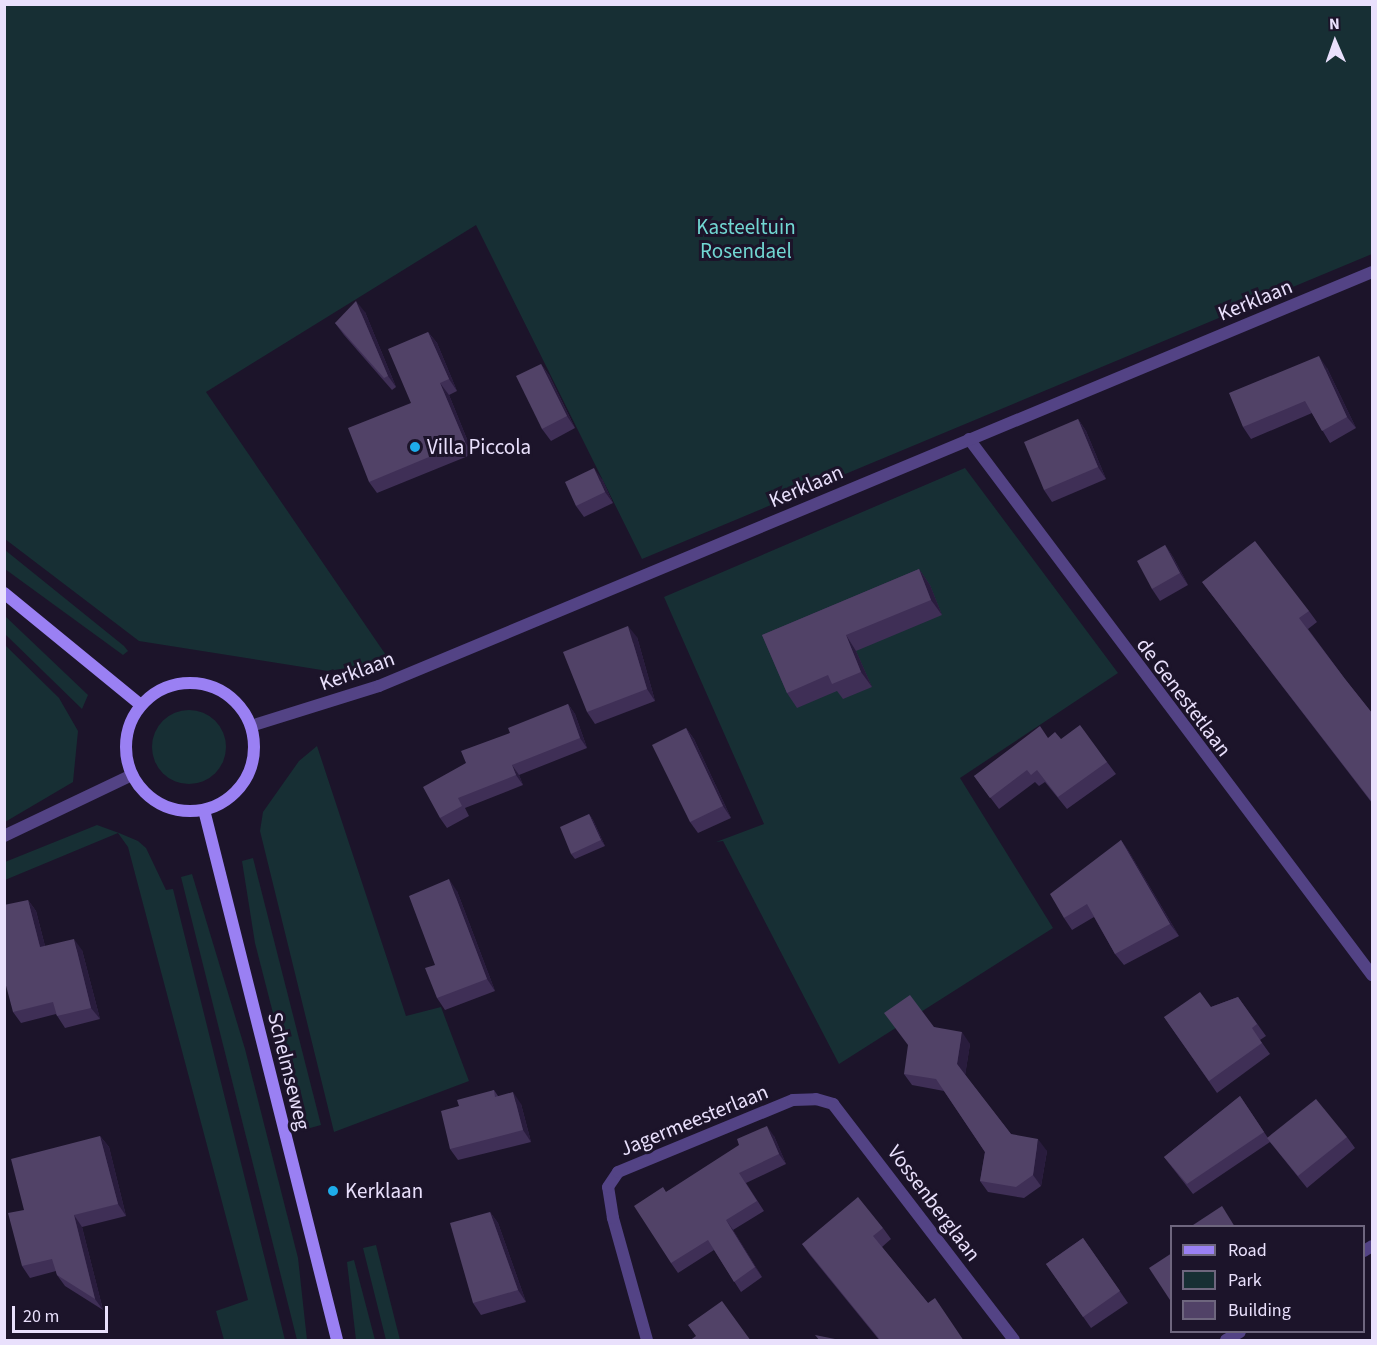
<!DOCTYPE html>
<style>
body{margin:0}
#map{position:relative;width:1377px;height:1345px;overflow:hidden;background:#1c142a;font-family:"Source Sans 3",sans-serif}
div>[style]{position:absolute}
.green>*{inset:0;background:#172f34}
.round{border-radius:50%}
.street>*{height:12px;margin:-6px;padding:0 6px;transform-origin:6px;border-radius:6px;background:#534385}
.secondary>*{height:12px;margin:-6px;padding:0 6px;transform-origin:6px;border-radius:6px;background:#9a80f3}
.secondary>.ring{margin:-6px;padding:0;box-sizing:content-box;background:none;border:12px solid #9a80f3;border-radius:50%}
.wall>*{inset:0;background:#3f2f56}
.shaded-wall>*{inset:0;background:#291c3d}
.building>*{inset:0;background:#514267}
.dots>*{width:16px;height:16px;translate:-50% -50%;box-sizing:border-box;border:3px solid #1c142a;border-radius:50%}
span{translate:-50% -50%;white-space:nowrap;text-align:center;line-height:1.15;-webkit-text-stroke:6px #1c142a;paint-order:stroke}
.park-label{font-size:21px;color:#71d7d2}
.street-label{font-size:21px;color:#e9e0fc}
.poi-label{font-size:21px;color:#e9e0fc}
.left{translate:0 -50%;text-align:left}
.frame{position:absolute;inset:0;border:6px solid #e9e0fc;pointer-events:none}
.legend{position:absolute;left:1170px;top:1225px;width:195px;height:108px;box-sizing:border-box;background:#1c142a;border:2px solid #6e667e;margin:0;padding:8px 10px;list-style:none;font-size:18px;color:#e9e0fc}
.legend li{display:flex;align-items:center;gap:12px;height:30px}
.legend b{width:30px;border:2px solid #6e667e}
.north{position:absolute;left:1305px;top:12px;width:60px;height:60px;-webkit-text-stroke:4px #1c142a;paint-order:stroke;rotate:358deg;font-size:16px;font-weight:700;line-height:24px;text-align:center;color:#e9e0fc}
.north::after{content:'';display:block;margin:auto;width:21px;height:27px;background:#e9e0fc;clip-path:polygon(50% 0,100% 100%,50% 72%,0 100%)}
.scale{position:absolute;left:12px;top:1306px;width:96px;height:27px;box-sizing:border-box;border:3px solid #e9e0fc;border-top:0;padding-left:8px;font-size:18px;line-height:21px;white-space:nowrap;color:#e9e0fc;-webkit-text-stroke:4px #1c142a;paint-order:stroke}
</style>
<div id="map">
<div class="green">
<i style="clip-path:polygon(4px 5px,1372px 5px,1372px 254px,642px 559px,476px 225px,206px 392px,390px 661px,328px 671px,139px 641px,5px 539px)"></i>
<i style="clip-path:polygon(965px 468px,1118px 673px,960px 778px,1053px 928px,839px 1064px,723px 841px,716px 842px,764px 824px,664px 597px)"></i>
<i style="clip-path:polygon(5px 550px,124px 646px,128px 651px,123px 655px,5px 569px)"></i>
<i style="clip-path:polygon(5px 616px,88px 695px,82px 709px,5px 634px)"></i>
<i style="clip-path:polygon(5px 645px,59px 698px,78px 731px,73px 782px,5px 822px)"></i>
<i class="round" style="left:152px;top:710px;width:74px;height:74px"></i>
<i style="clip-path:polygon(317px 746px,406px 1016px,441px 1007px,469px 1081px,334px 1132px,260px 831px,263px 812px,299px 761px)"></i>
<i style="clip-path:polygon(97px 825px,119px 833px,138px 841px,146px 848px,166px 890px,173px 889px,285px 1340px,224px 1340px,216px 1311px,248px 1300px,128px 847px,118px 833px,5px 880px,5px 862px)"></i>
<i style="clip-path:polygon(253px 858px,321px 1125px,303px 1130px,255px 943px,242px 861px)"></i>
<i style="clip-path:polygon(192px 874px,245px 1049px,298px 1258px,307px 1340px,297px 1340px,181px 877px)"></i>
<i style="clip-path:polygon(376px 1245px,400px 1340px,386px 1340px,363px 1248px)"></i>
<i style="clip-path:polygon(354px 1260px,375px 1340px,356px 1340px,347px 1262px)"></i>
</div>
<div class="street">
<i style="left:969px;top:439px;width:671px;rotate:53.06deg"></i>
<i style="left:251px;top:726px;width:134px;rotate:-17.4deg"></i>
<i style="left:379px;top:686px;width:1076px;rotate:-22.63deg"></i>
<i style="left:4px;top:836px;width:142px;rotate:-25.5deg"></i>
<i style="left:1364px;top:1251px;width:9px;rotate:-32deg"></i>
<i style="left:647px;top:1340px;width:127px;rotate:-105.6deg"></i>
<i style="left:613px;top:1218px;width:31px;rotate:-99deg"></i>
<i style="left:608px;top:1187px;width:18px;rotate:-56deg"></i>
<i style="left:618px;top:1172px;width:189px;rotate:-22.4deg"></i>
<i style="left:793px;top:1100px;width:23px;rotate:-2deg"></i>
<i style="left:816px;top:1099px;width:18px;rotate:16deg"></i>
<i style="left:833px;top:1104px;width:297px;rotate:52.5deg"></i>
<i style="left:1226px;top:1340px;width:16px;rotate:-30deg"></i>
</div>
<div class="secondary">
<i style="left:4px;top:593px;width:177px;rotate:39.3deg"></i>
<i class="ring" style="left:126px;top:683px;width:116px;height:116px"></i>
<i style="left:204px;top:810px;width:546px;rotate:75.91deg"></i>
</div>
<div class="wall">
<i style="clip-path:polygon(365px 312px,396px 387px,392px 390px,344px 335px,335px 323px)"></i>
<i style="clip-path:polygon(428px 332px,437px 343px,457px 391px,449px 395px,473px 454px,377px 493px,369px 482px,411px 403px)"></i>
<i style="clip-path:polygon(541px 364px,549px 375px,575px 428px,551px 441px,542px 429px)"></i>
<i style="clip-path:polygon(1327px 368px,1356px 428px,1330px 443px,1312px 413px,1251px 439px,1243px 427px)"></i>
<i style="clip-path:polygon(1078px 419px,1086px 431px,1106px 479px,1052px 502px,1044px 490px)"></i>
<i style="clip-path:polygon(602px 479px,613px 503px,584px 517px,576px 506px)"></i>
<i style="clip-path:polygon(1165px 545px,1173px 557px,1188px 585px,1160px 601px,1152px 589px)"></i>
<i style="clip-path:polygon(919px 569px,930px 585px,942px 615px,856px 651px,872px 687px,843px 699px,837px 691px,797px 708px,787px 693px,762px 635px)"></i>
<i style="clip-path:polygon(1202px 582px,1309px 611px,1317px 622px,1308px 629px,1345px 679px,1372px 713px,1372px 803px)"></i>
<i style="clip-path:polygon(637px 637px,655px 701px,595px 724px,587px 712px)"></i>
<i style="clip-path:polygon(568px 704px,575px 714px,587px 748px,519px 775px,523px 785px,465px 808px,469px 816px,447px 828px,440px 818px,466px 763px,510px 733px)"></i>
<i style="clip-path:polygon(686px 728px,694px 739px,731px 818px,698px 833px,690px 822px)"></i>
<i style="clip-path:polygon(1048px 738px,1061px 739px,1107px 762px,1116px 774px,1067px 809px,1045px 782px,1039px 786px,1035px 782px,999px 809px,974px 776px)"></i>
<i style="clip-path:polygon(589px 814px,593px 820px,605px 846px,575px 859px,571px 854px)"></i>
<i style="clip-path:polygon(1121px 840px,1129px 852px,1179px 936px,1124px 965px,1115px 954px,1094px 917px,1072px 930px,1064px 918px)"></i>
<i style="clip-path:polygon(457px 891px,495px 991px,445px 1010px,437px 998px,435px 965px)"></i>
<i style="clip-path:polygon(28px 900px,36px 911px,45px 946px,82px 950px,100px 1019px,65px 1028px,56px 1014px,21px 1023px,13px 1012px)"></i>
<i style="clip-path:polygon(1238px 997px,1266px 1036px,1260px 1040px,1270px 1054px,1217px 1093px,1164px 1017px,1211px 1007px)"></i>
<i style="clip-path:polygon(934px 1027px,970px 1044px,965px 1075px,1011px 1134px,1047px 1151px,1041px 1186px,1024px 1198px,988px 1192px,980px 1181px,985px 1152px,944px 1091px,912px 1085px,904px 1074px)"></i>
<i style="clip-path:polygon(494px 1090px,498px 1096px,521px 1104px,531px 1142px,458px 1160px,450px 1149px,459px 1106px)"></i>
<i style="clip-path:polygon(1240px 1096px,1268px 1138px,1347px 1137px,1355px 1148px,1307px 1188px,1270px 1142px,1193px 1194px,1164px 1157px)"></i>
<i style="clip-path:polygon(100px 1136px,109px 1147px,126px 1216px,82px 1227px,103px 1310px,65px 1286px,57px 1275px,56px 1271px,30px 1278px,22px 1266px)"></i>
<i style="clip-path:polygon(774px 1136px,786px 1164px,746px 1183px,764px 1211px,733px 1230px,762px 1277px,741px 1292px,714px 1250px,678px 1273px,671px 1263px,666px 1192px)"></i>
<i style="clip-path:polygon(490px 1212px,498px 1223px,526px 1302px,481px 1315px,473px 1303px)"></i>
<i style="clip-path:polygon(883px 1228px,891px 1239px,882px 1247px,928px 1303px,964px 1341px,880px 1341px,810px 1255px,802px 1244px)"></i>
<i style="clip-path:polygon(1083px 1238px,1128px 1303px,1091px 1328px,1046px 1264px)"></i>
</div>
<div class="shaded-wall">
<i style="clip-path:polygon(356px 301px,365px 312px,396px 387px,388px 376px)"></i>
<i style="clip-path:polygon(428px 332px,437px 343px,457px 391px,449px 379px)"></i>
<i style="clip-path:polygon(1319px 356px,1327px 368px,1356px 428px,1347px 417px)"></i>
<i style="clip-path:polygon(541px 364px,549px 375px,575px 428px,567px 416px)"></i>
<i style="clip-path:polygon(440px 383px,449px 395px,473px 454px,465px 442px)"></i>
<i style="clip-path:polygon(1078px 419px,1086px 431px,1106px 479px,1098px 467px)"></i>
<i style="clip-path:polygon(594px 468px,602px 479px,613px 503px,605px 492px)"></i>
<i style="clip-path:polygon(1165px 545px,1173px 557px,1188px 585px,1180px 573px)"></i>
<i style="clip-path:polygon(919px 569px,930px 585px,942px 615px,931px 600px)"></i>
<i style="clip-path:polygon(628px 626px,637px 637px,655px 701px,647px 689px)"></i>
<i style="clip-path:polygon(846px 635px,856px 651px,872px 687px,861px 672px)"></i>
<i style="clip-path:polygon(568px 704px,575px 714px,587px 748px,580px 738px)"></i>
<i style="clip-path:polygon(686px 728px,694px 739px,731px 818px,723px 806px)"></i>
<i style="clip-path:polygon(512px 765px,519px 775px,523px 785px,516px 775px)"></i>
<i style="clip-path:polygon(589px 814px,593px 820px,605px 846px,601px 840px)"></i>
<i style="clip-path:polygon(1121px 840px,1129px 852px,1179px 936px,1170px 924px)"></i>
<i style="clip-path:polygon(449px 879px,457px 891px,495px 991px,487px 979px)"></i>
<i style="clip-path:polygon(28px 900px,36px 911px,48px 958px,40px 947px)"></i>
<i style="clip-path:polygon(74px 939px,82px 950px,100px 1019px,91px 1008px)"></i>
<i style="clip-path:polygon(962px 1032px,970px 1044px,965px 1076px,957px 1064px)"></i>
<i style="clip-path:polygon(513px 1092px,521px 1104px,531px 1142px,523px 1130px)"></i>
<i style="clip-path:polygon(767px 1126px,774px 1136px,786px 1164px,779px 1154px)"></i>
<i style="clip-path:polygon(100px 1136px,109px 1147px,126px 1216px,118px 1204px)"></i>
<i style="clip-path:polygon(1038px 1139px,1047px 1151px,1041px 1186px,1033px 1175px)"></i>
<i style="clip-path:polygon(490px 1212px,498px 1223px,526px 1302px,518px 1290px)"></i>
<i style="clip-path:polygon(74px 1215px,82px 1227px,103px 1310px,95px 1299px)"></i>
<i style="clip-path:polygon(726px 1220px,733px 1230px,762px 1277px,755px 1267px)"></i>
</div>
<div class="building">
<i style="clip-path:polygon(356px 301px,388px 376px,384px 378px,335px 323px)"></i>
<i style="clip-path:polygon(428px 332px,449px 379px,440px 383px,465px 442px,369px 482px,348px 428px,411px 403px,388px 349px)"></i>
<i style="clip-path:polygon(1319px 356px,1347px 417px,1322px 431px,1305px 401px,1243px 427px,1229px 393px)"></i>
<i style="clip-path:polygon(541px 364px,567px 416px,542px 429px,516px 376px)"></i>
<i style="clip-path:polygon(1078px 419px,1098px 467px,1044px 490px,1024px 442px)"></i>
<i style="clip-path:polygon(594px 468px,605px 492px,576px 506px,565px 482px)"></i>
<i style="clip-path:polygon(1255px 541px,1309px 611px,1299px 618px,1345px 679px,1372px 713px,1372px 802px,1202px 582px)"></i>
<i style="clip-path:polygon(1165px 545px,1180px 573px,1152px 589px,1137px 561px)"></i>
<i style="clip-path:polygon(919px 569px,931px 600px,846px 635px,861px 672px,832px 684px,828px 675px,787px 693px,762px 635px)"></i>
<i style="clip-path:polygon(628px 626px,647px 689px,587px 712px,563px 652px)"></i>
<i style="clip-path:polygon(568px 704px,580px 738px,512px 765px,516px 775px,458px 798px,462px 806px,440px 818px,423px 787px,466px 763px,461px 751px,510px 733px,508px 728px)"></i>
<i style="clip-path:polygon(1080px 725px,1107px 762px,1058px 797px,1037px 770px,1031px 775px,1027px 770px,990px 798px,974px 776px,1040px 726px,1048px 738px,1055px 732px,1061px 739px)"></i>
<i style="clip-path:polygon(686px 728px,723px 806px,690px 822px,652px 745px)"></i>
<i style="clip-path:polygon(589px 814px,601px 840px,571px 854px,560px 827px)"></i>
<i style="clip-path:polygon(1121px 840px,1170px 924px,1115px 954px,1087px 904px,1064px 918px,1050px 894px)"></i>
<i style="clip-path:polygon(449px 879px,487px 979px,437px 998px,425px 968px,435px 965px,409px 896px)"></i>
<i style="clip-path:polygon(28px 900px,40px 947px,74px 939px,91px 1008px,57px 1016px,53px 1002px,13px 1012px,4px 978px,4px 905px)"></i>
<i style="clip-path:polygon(1200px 992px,1211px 1007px,1238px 997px,1257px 1024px,1252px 1028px,1262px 1043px,1209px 1081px,1164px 1017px)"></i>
<i style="clip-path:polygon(910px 995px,934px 1027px,962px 1032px,957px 1064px,1011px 1134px,1038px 1139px,1033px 1175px,1016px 1187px,980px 1181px,985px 1152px,936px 1079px,904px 1074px,908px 1045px,884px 1013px)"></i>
<i style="clip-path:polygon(494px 1090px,495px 1097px,513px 1092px,523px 1130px,450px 1149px,441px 1111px,459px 1106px,457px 1100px)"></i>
<i style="clip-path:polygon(1240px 1096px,1264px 1132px,1187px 1184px,1164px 1157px)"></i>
<i style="clip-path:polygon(1316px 1099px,1347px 1137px,1298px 1176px,1267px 1138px)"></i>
<i style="clip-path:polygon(767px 1126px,779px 1154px,739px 1173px,757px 1201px,726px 1220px,755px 1267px,734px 1282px,708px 1240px,671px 1263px,634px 1206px,663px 1187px,666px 1192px,739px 1145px,737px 1139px)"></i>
<i style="clip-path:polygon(100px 1136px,118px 1204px,74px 1215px,95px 1299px,57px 1275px,52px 1259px,22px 1266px,8px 1213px,24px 1210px,11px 1159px)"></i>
<i style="clip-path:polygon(858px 1197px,883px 1228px,873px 1236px,928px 1303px,935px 1298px,964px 1341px,881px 1341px,802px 1244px)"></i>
<i style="clip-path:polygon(1222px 1206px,1235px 1227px,1190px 1227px)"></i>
<i style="clip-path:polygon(490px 1212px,518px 1290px,473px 1303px,450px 1223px)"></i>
<i style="clip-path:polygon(1083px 1238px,1120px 1291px,1083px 1317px,1046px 1264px)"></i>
<i style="clip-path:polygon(1172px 1253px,1172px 1303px,1149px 1268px)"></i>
<i style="clip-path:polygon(722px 1301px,751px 1341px,689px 1341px,696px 1336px,688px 1325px)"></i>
<i style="clip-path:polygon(815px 1335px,845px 1341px,820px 1341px)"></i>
</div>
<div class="dots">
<i style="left:415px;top:447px;background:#1eacea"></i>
<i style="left:333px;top:1191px;background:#1eacea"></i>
</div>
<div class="park-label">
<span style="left:746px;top:239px">Kasteeltuin<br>Rosendael</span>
</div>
<div class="street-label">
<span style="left:1255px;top:300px;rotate:-22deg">Kerklaan</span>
<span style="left:806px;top:486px;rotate:-23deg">Kerklaan</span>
<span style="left:357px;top:671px;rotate:-20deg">Kerklaan</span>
<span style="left:1184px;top:697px;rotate:53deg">de Genestetlaan</span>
<span style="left:289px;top:1071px;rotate:76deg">Schelmseweg</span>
<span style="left:694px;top:1120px;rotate:-22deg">Jagermeesterlaan</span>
<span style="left:934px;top:1203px;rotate:53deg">Vossenberglaan</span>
</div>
<div class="poi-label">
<span class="left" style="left:427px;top:447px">Villa Piccola</span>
<span class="left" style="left:345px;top:1191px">Kerklaan</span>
</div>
<div class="frame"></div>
<ul class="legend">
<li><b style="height:8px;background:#9a80f3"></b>Road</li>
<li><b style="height:16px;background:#172f34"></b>Park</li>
<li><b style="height:16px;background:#514267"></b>Building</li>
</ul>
<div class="north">N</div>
<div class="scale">20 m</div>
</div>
